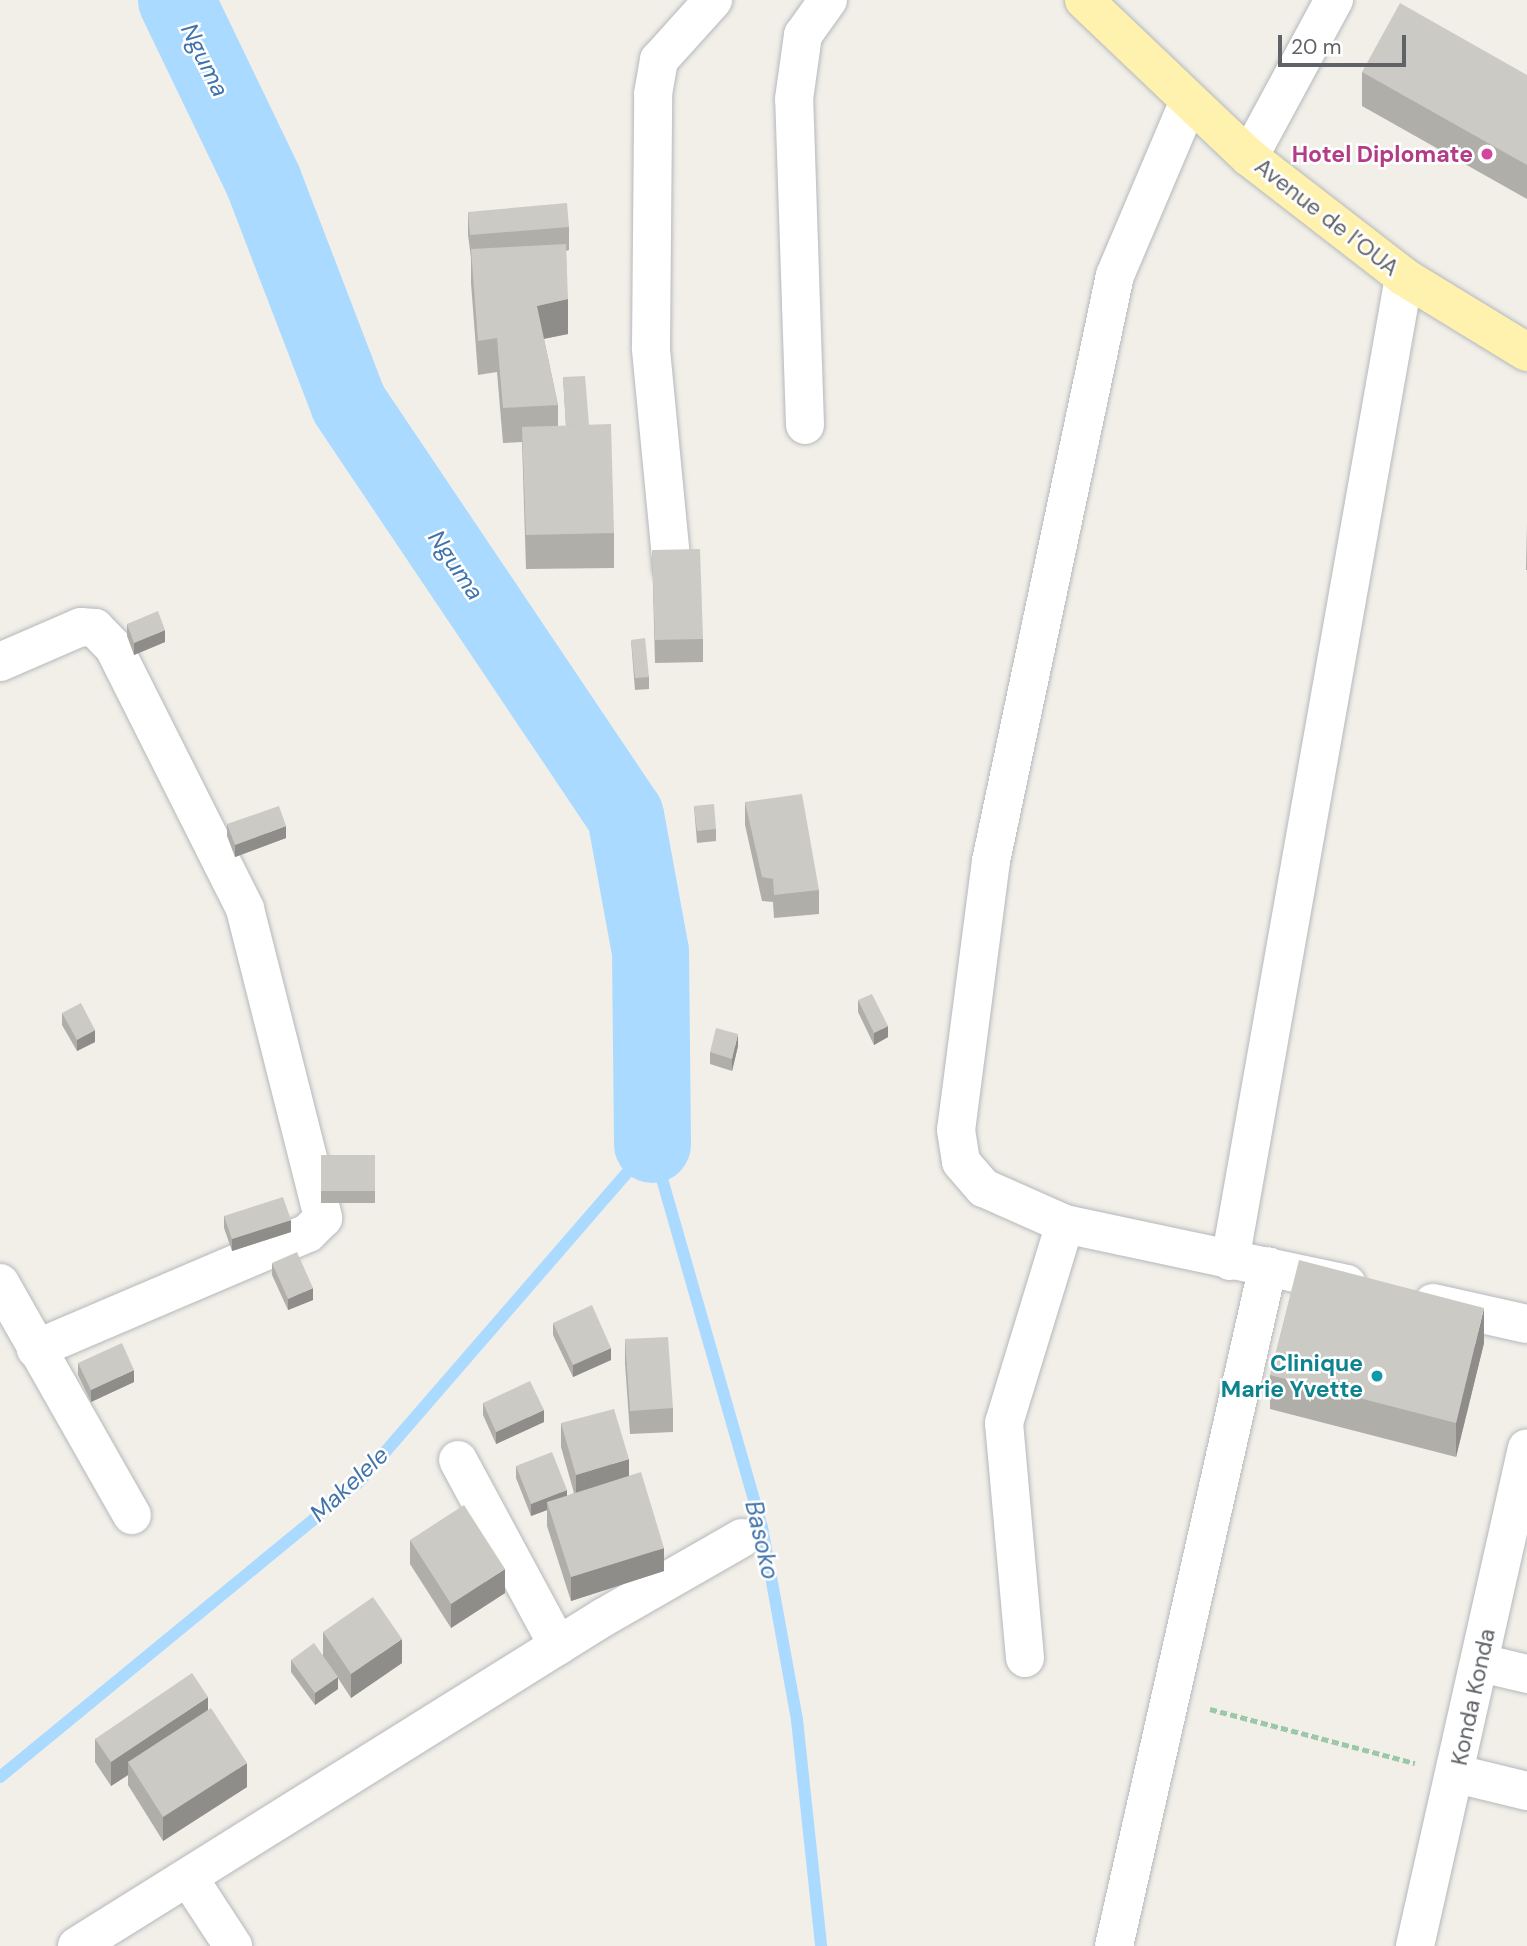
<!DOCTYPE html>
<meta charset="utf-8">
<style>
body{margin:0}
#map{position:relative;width:1527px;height:1946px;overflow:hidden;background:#f1efe8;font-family:"DM Sans",sans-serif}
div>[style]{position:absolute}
.stream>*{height:12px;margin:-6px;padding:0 6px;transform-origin:6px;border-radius:6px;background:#aadaff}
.river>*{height:77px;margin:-38.5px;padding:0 38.5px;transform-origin:38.5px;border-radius:38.5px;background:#aadaff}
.path>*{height:4.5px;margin-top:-2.25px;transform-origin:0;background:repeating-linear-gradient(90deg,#9cc7a9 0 7px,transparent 0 10.5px)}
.roads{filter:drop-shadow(0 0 2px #b5b8bc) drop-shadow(0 0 2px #b5b8bc)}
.minor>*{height:38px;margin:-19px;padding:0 19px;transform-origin:19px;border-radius:19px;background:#fff}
.major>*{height:38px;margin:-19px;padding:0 19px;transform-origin:19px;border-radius:19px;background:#fff2af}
.wall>*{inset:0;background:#afaea9}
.shaded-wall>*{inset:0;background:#8f8d8a}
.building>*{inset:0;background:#cccac5}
.dots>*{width:19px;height:19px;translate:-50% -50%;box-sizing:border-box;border:4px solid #fff;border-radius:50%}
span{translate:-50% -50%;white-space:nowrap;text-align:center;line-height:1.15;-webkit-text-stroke:5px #fff;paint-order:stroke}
.hotel-label{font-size:23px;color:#b23c85;font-weight:700}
.right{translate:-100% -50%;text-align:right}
.street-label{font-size:23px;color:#5f6368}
.culture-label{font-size:23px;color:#0d838f;font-weight:700}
.water-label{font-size:24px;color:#4174aa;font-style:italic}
.scale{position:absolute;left:1278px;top:35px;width:128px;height:32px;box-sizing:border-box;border:4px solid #5f6368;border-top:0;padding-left:9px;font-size:21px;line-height:24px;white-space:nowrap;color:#5f6368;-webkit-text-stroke:5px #fff;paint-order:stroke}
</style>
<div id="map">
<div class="stream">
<i style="left:652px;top:1144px;width:398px;rotate:74deg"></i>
<i style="left:762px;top:1527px;width:196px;rotate:79.7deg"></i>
<i style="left:797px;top:1720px;width:227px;rotate:83.9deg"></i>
<i style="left:0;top:1777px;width:466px;rotate:-39.4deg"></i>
<i style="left:360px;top:1481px;width:446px;rotate:-49.1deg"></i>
</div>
<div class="river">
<i style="left:176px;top:0;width:201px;rotate:64.3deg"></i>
<i style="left:263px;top:181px;width:238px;rotate:69deg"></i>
<i style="left:348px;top:403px;width:496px;rotate:56.1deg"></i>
<i style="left:625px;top:815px;width:138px;rotate:79.6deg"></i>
<i style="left:650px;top:951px;width:193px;rotate:89.4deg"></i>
</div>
<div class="path">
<i style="left:1210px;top:1709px;width:212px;rotate:14.8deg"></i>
</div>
<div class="roads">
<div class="minor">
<i style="left:1189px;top:101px;width:189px;rotate:113deg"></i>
<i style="left:1115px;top:275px;width:599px;rotate:101.95deg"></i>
<i style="left:991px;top:861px;width:271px;rotate:97.4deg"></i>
<i style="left:956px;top:1130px;width:32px;rotate:81deg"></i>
<i style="left:961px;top:1162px;width:35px;rotate:49deg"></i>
<i style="left:984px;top:1188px;width:89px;rotate:24deg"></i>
<i style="left:1065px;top:1224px;width:288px;rotate:12deg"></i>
<i style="left:1249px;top:157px;width:179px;rotate:-61.6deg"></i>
<i style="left:805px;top:425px;width:326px;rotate:-91.9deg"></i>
<i style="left:794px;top:99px;width:65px;rotate:-82deg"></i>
<i style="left:803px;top:35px;width:43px;rotate:-54.5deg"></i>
<i style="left:672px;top:568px;width:221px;rotate:-95.5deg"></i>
<i style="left:651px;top:348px;width:254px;rotate:-89.5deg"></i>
<i style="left:653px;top:94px;width:35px;rotate:-80deg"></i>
<i style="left:659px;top:60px;width:81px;rotate:-48deg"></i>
<i style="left:0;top:662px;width:88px;rotate:-23.4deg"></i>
<i style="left:81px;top:627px;width:14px;rotate:4deg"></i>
<i style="left:95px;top:628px;width:28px;rotate:46deg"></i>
<i style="left:114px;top:648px;width:292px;rotate:63.3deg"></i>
<i style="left:245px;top:909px;width:319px;rotate:75.8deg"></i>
<i style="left:323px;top:1218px;width:21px;rotate:135deg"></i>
<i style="left:308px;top:1233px;width:296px;rotate:156.9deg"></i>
<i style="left:1230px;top:1261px;width:999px;rotate:-79.97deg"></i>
<i style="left:0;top:1283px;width:267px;rotate:60.4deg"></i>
<i style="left:1433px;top:1303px;width:96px;rotate:12.6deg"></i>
<i style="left:458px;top:1460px;width:211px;rotate:61.7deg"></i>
<i style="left:1025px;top:1658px;width:236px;rotate:-95.1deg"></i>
<i style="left:1004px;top:1423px;width:208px;rotate:-73deg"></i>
<i style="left:1481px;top:1663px;width:47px;rotate:13.4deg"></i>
<i style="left:1457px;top:1774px;width:72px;rotate:13.7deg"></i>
<i style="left:190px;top:1880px;width:79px;rotate:56.9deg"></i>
<i style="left:77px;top:1946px;width:621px;rotate:-31.98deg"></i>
<i style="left:604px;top:1617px;width:159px;rotate:-29.8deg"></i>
<i style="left:1114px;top:1946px;width:697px;rotate:-77.24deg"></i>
<i style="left:1415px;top:1946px;width:510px;rotate:-77.33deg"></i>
</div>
<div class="major">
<i style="left:1084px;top:0;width:228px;rotate:43.6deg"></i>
<i style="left:1249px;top:157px;width:196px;rotate:37.7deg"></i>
<i style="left:1404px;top:277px;width:144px;rotate:31.4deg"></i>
</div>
</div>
<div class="wall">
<i style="clip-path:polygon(1362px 72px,1527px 75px,1527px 199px,1362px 106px)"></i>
<i style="clip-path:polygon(468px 212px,569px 227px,569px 250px,566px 251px,568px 334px,544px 339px,558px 405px,558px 426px,566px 426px,563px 377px,589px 425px,614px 533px,614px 568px,526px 569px,522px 442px,503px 443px,497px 372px,478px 375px,471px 283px,471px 258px,468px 235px)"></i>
<i style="clip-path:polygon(1527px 523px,1527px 570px,1526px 570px)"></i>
<i style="clip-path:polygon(652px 550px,703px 639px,703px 662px,655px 663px)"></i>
<i style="clip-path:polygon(127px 624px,165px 642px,134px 655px,127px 636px)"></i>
<i style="clip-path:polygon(631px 640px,649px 677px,649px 689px,635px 690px)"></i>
<i style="clip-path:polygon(745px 802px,819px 890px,819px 914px,774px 918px,773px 902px,762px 901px,745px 825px)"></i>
<i style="clip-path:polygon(694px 806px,716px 829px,716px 841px,697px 843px)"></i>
<i style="clip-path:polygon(227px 824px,286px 838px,235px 857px,227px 836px)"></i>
<i style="clip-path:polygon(858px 1000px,888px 1037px,874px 1045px,858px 1012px)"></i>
<i style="clip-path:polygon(62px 1013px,95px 1042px,77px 1051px,62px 1025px)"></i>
<i style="clip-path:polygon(738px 1046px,732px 1071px,710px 1064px,710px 1052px)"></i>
<i style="clip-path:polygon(321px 1155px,375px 1155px,375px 1203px,321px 1203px)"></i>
<i style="clip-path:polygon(224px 1216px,291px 1232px,232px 1251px,224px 1228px)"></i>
<i style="clip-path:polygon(272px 1263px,313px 1300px,288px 1310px,272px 1275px)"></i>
<i style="clip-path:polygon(553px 1323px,611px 1360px,573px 1377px,553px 1335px)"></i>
<i style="clip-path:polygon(625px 1339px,673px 1408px,673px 1432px,630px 1434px,625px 1363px)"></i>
<i style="clip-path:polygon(1484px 1343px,1456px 1457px,1270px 1409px,1270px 1375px)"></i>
<i style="clip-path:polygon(78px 1363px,134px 1382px,91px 1402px,78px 1375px)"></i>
<i style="clip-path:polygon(483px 1403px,544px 1422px,496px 1444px,483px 1415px)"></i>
<i style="clip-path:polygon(561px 1423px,629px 1476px,664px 1571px,571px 1601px,547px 1526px,547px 1510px,531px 1516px,516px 1478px,516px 1466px,567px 1496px,574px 1493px,561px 1447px)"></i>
<i style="clip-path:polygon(410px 1540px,505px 1593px,451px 1628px,410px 1564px)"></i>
<i style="clip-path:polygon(323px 1632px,402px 1663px,351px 1698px,338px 1678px,338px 1689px,315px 1705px,291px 1672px,291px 1660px,323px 1655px)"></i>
<i style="clip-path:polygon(208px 1710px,247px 1787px,163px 1841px,128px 1785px,128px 1775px,111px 1786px,95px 1762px,95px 1739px)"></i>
</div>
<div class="shaded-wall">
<i style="clip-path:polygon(568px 299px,568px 334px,537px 340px,537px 306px)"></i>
<i style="clip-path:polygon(165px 630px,165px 642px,134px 655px,134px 643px)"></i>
<i style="clip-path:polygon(286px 826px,286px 838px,235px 857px,235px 845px)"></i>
<i style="clip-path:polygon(888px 1026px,888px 1037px,874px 1045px,874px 1033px)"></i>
<i style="clip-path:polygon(95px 1030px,95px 1042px,77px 1051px,77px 1040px)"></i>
<i style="clip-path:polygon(738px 1034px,738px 1046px,732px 1071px,732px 1059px)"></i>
<i style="clip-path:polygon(291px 1220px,291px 1232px,232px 1251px,232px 1239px)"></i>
<i style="clip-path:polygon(313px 1288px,313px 1300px,288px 1310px,288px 1299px)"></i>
<i style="clip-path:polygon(1484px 1308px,1484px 1343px,1456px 1457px,1456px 1423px)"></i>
<i style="clip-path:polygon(611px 1348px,611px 1360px,573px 1377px,573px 1365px)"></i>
<i style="clip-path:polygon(134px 1370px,134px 1382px,91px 1402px,91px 1390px)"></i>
<i style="clip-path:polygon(544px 1410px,544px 1422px,496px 1444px,496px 1432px)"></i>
<i style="clip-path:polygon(629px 1459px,629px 1483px,576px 1498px,576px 1475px)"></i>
<i style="clip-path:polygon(567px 1490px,567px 1502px,547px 1502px,547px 1510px,531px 1516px,531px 1504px)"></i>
<i style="clip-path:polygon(664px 1548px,664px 1571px,571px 1601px,571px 1577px)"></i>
<i style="clip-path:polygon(505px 1569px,505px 1593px,451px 1628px,451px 1604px)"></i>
<i style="clip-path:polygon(402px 1639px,402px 1663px,351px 1698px,351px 1674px)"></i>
<i style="clip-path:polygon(338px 1677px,338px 1689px,315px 1705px,315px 1693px)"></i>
<i style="clip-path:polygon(208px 1697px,208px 1720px,128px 1762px,128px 1775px,111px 1786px,111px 1762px)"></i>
<i style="clip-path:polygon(247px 1763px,247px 1787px,163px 1841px,163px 1817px)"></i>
</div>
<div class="building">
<i style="clip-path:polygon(1400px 3px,1527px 75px,1527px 165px,1362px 72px)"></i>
<i style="clip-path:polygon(567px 203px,569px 227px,470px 235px,468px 212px)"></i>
<i style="clip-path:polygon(566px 244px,568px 299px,537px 306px,558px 405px,503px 408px,497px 338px,478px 341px,471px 249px)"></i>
<i style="clip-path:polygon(585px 376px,589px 425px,566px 426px,563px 377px)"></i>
<i style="clip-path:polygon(611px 424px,614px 533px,526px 535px,522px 427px)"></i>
<i style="clip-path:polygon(700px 549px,703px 639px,655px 640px,652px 550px)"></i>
<i style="clip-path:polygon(158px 611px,165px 630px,134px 643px,127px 624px)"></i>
<i style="clip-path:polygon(645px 638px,649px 677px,635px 678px,631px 640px)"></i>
<i style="clip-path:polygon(802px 794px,819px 890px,774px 895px,773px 879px,762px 877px,745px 802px)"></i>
<i style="clip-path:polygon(714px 804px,716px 829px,697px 831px,694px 806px)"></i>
<i style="clip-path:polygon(279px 806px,286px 826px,235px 845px,227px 824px)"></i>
<i style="clip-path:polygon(872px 994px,888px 1026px,874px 1033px,858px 1000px)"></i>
<i style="clip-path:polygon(81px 1003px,95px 1030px,77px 1040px,62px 1013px)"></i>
<i style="clip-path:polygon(716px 1028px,738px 1034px,732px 1059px,710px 1052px)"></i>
<i style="clip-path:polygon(321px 1155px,375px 1155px,375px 1191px,321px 1191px)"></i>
<i style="clip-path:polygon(283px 1197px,291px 1220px,232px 1239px,224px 1216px)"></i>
<i style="clip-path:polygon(297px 1252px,313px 1288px,288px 1299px,272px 1263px)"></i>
<i style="clip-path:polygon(1299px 1260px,1484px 1308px,1456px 1423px,1270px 1375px)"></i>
<i style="clip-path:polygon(592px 1305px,611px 1348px,573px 1365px,553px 1323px)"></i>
<i style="clip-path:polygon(668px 1337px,673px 1408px,630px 1411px,625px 1339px)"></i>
<i style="clip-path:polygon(122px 1343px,134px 1370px,91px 1390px,78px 1363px)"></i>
<i style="clip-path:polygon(530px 1381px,544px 1410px,496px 1432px,483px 1403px)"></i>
<i style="clip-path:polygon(614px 1409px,629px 1459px,576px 1475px,561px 1423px)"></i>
<i style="clip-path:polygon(552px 1452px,567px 1490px,531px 1504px,516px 1466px)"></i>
<i style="clip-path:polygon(641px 1472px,664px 1548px,571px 1577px,547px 1502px)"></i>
<i style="clip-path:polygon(464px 1505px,505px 1569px,451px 1604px,410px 1540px)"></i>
<i style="clip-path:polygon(373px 1597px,402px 1639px,351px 1674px,323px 1632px)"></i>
<i style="clip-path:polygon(314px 1643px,338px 1677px,315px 1693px,291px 1660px)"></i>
<i style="clip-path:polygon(192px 1673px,208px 1697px,111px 1762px,95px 1739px)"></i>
<i style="clip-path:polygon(211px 1708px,247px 1763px,163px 1817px,128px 1762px)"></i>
</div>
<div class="dots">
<i style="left:1487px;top:154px;background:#d1479c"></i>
<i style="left:1377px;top:1376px;background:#0f9aa8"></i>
</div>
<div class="hotel-label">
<span class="right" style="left:1473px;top:154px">Hotel Diplomate</span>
</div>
<div class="street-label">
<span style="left:1327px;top:217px;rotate:38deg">Avenue de l’OUA</span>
<span style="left:1473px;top:1697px;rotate:-78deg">Konda Konda</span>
</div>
<div class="culture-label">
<span class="right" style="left:1363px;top:1376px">Clinique<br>Marie Yvette</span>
</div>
<div class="water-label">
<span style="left:205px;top:60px;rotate:64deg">Nguma</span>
<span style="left:456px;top:565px;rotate:56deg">Nguma</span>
<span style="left:349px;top:1484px;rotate:-43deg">Makelele</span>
<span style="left:762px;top:1540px;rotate:77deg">Basoko</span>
</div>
<div class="scale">20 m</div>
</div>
